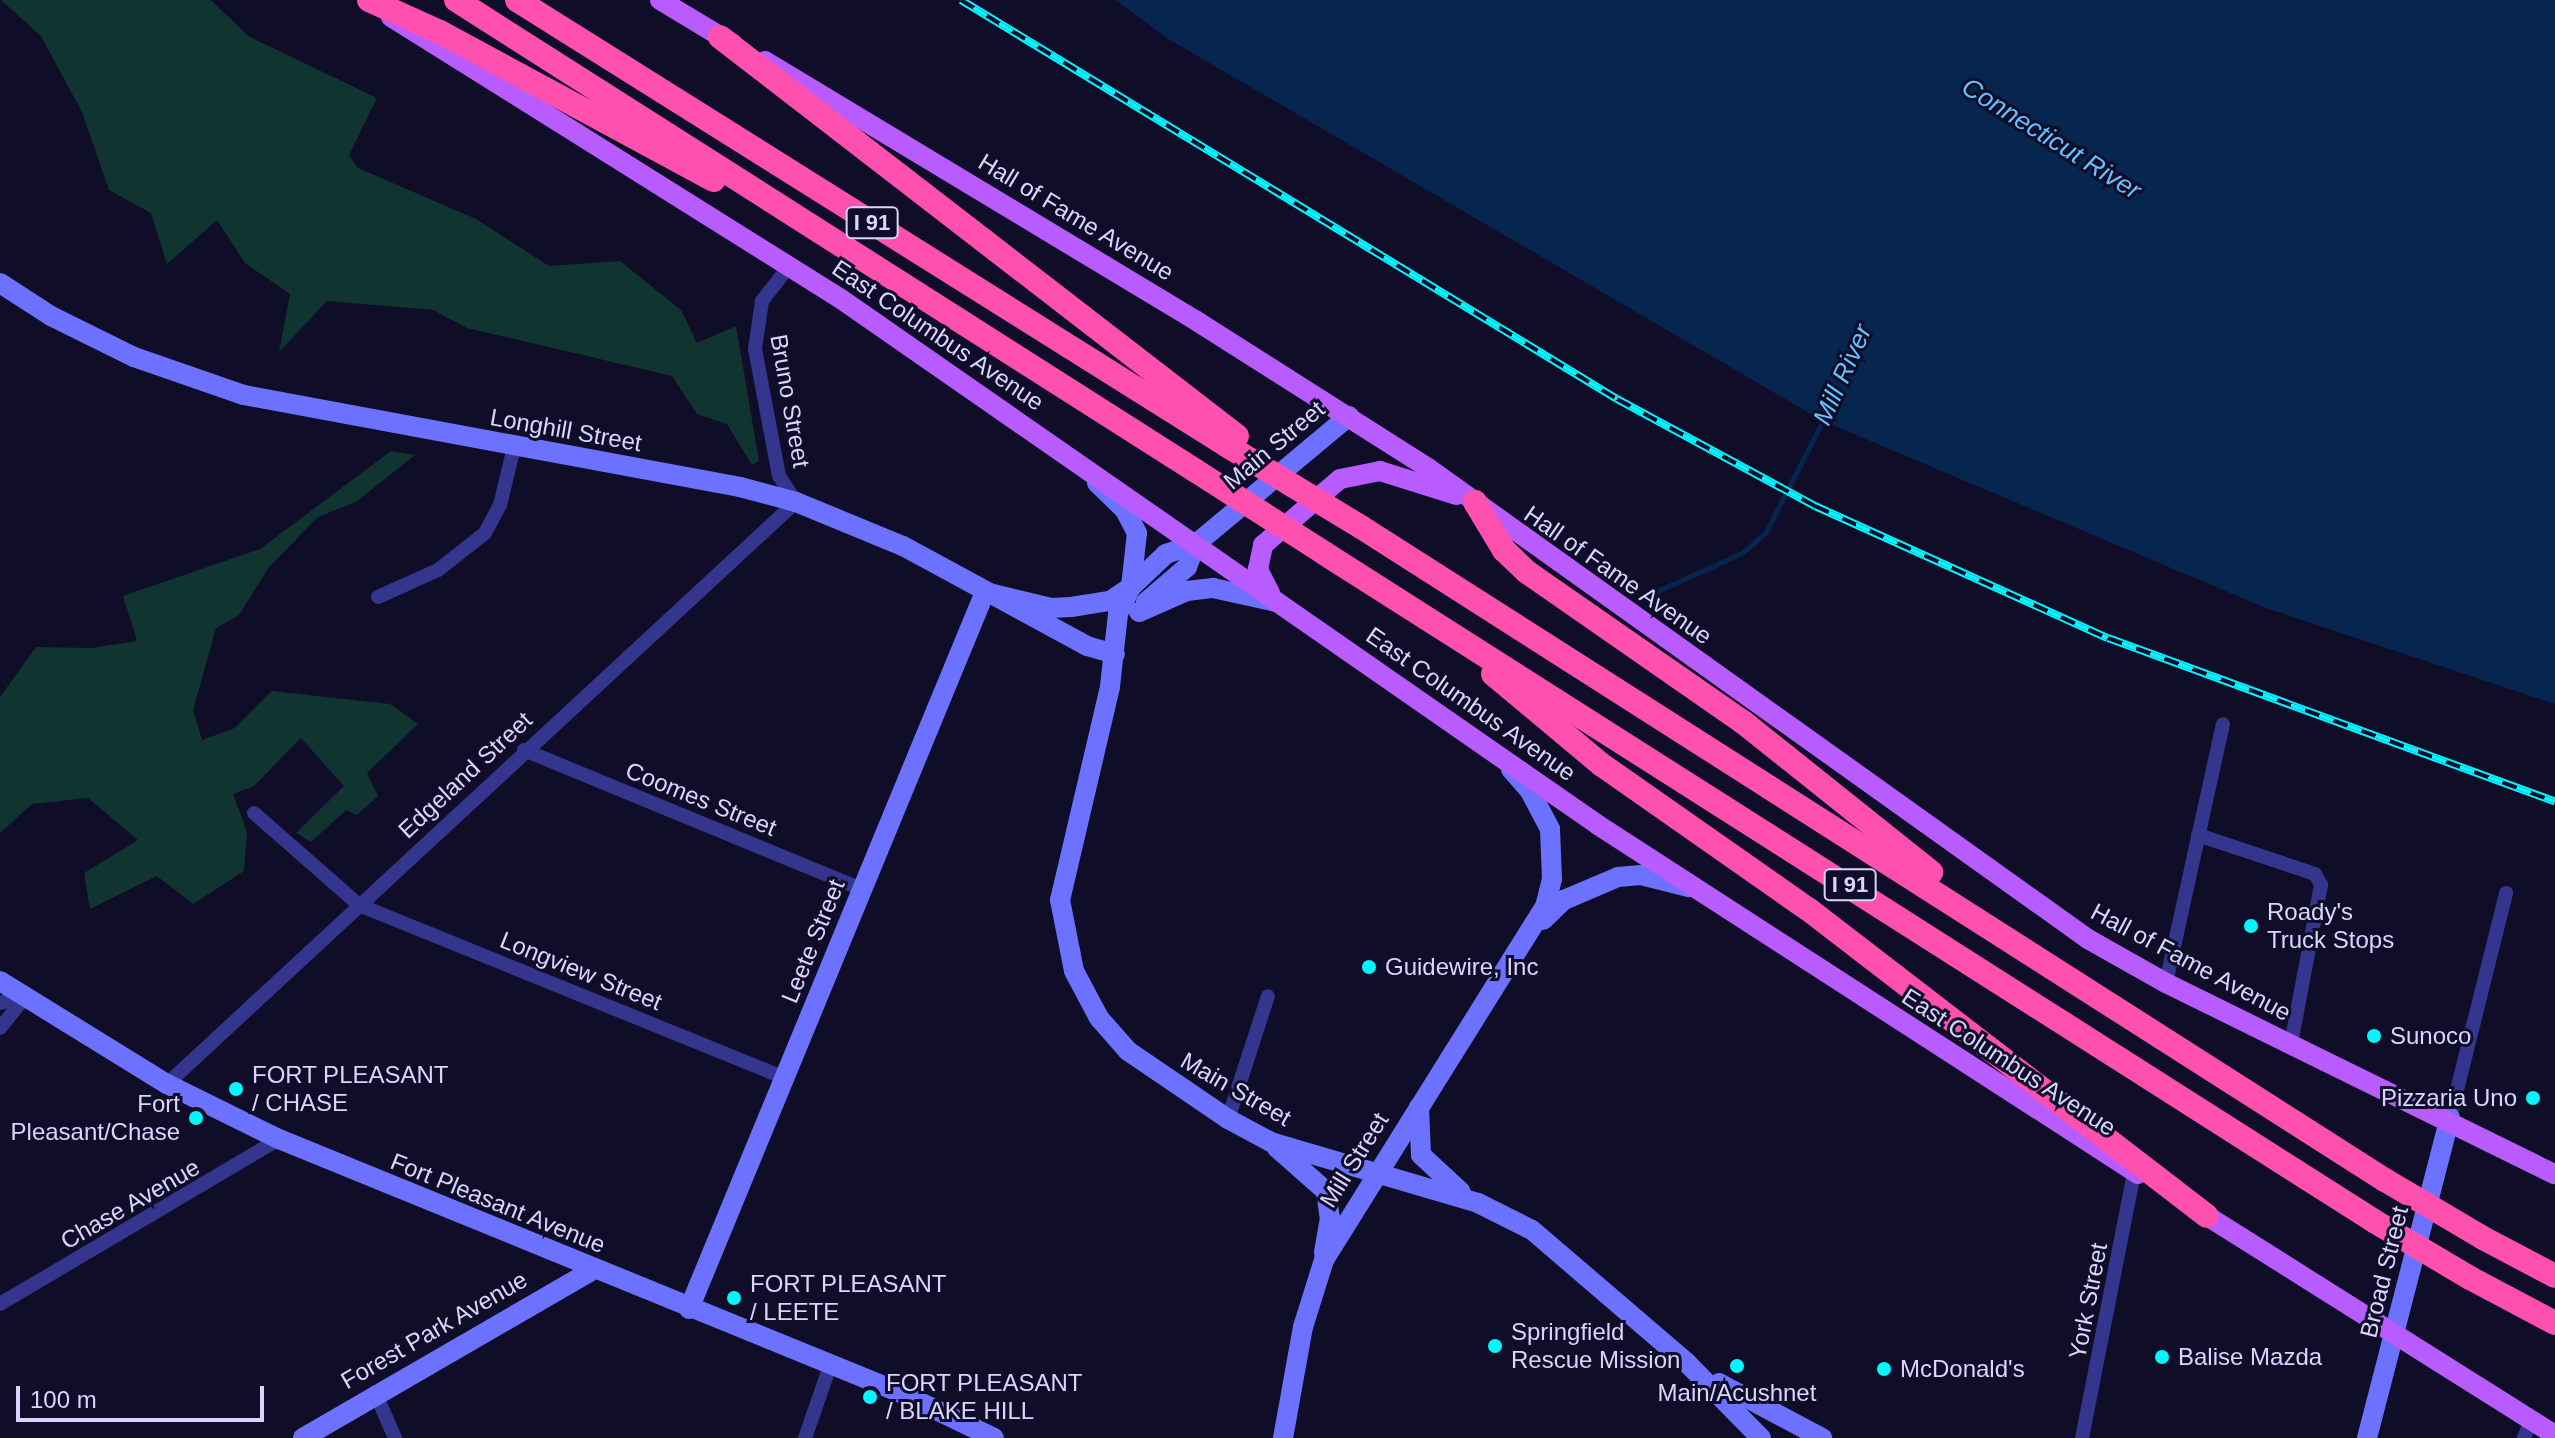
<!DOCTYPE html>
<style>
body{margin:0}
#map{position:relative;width:2555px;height:1438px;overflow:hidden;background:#100d29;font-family:Helvetica,sans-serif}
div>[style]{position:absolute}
.green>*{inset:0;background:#103430}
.water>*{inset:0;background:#07264f}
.stream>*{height:5px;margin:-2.5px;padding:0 2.5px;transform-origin:2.5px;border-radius:2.5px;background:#07264f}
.street>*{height:14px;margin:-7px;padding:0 7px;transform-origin:7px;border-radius:7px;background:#34368d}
.secondary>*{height:20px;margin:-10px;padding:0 10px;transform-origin:10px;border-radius:10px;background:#6c72ff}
.primary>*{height:20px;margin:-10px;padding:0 10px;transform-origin:10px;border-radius:10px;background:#b85cff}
.highway>*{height:24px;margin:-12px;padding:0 12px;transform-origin:12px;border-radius:12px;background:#ff50af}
.rail>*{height:8px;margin-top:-4px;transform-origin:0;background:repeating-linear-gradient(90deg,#100d29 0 15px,#01f6ff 0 30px);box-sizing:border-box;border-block:2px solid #01f6ff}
.highway-bridge>*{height:24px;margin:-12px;padding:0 12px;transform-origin:12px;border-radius:12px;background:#ff50af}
.dots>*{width:22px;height:22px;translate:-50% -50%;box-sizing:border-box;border:4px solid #100d29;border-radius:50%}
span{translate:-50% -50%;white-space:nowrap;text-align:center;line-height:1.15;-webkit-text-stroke:6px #100d29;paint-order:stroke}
.shield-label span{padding:2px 6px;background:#100d29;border:2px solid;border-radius:6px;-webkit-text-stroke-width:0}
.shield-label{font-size:22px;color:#d8d5ff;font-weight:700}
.street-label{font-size:24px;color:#d8d5ff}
.poi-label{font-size:24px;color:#d8d5ff}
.left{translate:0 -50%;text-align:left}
.right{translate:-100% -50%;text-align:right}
.water-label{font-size:26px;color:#63c1ff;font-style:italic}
.scale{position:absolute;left:16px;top:1386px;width:248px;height:36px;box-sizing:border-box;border:4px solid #d8d5ff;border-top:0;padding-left:10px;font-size:24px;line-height:28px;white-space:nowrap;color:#d8d5ff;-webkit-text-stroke:6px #100d29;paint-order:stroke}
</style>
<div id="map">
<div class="green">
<i style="clip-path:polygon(1px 0,211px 0,248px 36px,377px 98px,349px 155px,358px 168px,476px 219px,549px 266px,620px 261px,681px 310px,697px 343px,736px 326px,759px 461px,752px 465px,727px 424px,697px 414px,672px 376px,467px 328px,433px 310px,327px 301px,279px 352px,290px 294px,245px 263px,217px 220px,167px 264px,151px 213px,109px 190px,82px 112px,41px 36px)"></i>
<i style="clip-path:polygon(391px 451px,415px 455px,356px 502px,318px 517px,269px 567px,239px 615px,216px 628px,193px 710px,202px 740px,235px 728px,272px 691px,390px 704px,418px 724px,367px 773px,378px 796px,357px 815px,346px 810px,311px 842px,296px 833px,344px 786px,301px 738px,254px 786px,233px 794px,247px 832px,244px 871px,193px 904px,157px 876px,90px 909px,84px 873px,138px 840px,88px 798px,32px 804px,0 833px,0 697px,36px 647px,92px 648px,137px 641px,123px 596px,260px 549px)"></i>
</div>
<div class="water">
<i style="clip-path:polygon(1115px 0,2555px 0,2555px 704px,2266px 608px,1823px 421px,1170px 40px)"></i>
</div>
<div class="stream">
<i style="left:1644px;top:597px;width:107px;rotate:-24.2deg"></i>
<i style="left:1742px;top:553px;width:32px;rotate:-41deg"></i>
<i style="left:1766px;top:532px;width:128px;rotate:-63deg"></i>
</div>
<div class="street">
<i style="left:378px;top:597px;width:66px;rotate:-24.2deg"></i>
<i style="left:438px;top:570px;width:60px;rotate:-38.2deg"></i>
<i style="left:485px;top:533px;width:32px;rotate:-62deg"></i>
<i style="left:500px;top:505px;width:60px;rotate:-76.4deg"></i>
<i style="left:524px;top:750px;width:365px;rotate:22.4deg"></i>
<i style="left:254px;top:813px;width:140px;rotate:41.2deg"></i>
<i style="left:359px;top:905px;width:461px;rotate:22.1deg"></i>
<i style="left:2198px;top:835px;width:123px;rotate:18.4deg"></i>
<i style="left:2315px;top:874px;width:13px;rotate:61deg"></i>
<i style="left:2321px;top:885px;width:162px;rotate:100.7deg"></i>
<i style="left:2166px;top:983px;width:265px;rotate:-77.6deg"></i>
<i style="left:0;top:1003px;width:27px;rotate:-15deg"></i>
<i style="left:0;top:1028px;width:41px;rotate:-50.9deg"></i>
<i style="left:167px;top:1084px;width:857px;rotate:-42.78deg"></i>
<i style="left:796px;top:502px;width:31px;rotate:-123deg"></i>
<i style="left:779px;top:476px;width:129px;rotate:-100.7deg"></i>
<i style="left:755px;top:349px;width:49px;rotate:-81.7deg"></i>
<i style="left:762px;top:301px;width:46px;rotate:-52.1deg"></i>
<i style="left:2450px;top:1118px;width:232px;rotate:-76deg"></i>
<i style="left:1228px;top:1119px;width:129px;rotate:-72deg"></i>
<i style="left:0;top:1304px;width:324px;rotate:-30.6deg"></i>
<i style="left:375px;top:1392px;width:50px;rotate:66.5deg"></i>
<i style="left:805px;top:1438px;width:76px;rotate:-70.9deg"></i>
<i style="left:2082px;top:1438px;width:271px;rotate:-78.9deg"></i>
<i style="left:2524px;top:1438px;width:19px;rotate:-69deg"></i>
</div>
<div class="secondary">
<i style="left:0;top:283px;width:61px;rotate:32.9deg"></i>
<i style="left:51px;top:316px;width:93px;rotate:26.3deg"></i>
<i style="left:134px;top:357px;width:116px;rotate:19.1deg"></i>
<i style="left:244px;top:395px;width:504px;rotate:10.51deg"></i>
<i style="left:740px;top:487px;width:58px;rotate:15deg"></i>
<i style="left:796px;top:502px;width:116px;rotate:22.4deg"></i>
<i style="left:903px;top:546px;width:209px;rotate:28.5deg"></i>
<i style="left:1087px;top:646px;width:29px;rotate:16deg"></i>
<i style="left:1349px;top:416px;width:199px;rotate:140.1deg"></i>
<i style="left:1196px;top:544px;width:32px;rotate:162deg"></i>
<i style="left:1166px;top:554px;width:48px;rotate:136.7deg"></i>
<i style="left:1131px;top:587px;width:30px;rotate:116deg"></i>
<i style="left:1118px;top:614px;width:73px;rotate:96.3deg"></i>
<i style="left:1110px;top:687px;width:219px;rotate:103.2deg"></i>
<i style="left:1060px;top:900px;width:72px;rotate:78.8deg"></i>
<i style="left:1074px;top:971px;width:53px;rotate:62deg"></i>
<i style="left:1099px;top:1018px;width:44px;rotate:48.7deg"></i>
<i style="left:1128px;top:1051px;width:121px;rotate:34.2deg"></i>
<i style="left:1228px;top:1119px;width:49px;rotate:28.1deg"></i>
<i style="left:1271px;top:1142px;width:216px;rotate:16.4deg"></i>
<i style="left:1478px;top:1203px;width:60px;rotate:26.6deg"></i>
<i style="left:1532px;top:1230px;width:203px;rotate:40.6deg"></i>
<i style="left:1686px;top:1362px;width:107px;rotate:45.4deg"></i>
<i style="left:1146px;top:602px;width:54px;rotate:-40.5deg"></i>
<i style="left:1187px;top:567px;width:25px;rotate:-69deg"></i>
<i style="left:1139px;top:612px;width:52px;rotate:-23.6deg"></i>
<i style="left:1187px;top:591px;width:26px;rotate:-7deg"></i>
<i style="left:1213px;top:588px;width:65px;rotate:12.5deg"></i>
<i style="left:1543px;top:920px;width:29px;rotate:-44deg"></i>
<i style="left:1564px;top:900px;width:59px;rotate:-23.1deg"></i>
<i style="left:1618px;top:877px;width:23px;rotate:-5deg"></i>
<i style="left:1641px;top:875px;width:49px;rotate:14.3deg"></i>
<i style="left:0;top:981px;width:196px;rotate:31.7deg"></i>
<i style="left:167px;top:1084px;width:125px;rotate:26.2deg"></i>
<i style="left:279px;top:1139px;width:672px;rotate:22.21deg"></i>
<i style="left:901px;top:1393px;width:103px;rotate:25.8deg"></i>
<i style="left:1419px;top:1107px;width:48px;rotate:87.6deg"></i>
<i style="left:1421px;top:1155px;width:54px;rotate:42.8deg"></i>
<i style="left:1277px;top:1148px;width:65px;rotate:41.3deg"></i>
<i style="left:1326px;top:1191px;width:27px;rotate:82deg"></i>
<i style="left:1330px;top:1218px;width:35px;rotate:100deg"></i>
<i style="left:689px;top:1309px;width:776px;rotate:-67.57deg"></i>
<i style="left:985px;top:592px;width:68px;rotate:13.6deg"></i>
<i style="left:1051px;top:608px;width:20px;rotate:-3deg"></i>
<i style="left:1071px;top:607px;width:39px;rotate:-9deg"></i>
<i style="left:1110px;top:601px;width:25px;rotate:-34deg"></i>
<i style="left:1131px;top:587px;width:54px;rotate:-83.7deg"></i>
<i style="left:1137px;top:533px;width:26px;rotate:-118deg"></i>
<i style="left:1125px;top:510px;width:39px;rotate:-136deg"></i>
<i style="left:1719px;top:1383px;width:117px;rotate:28.1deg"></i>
<i style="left:303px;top:1438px;width:335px;rotate:-30.1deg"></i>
<i style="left:1283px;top:1438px;width:113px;rotate:-79.8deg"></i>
<i style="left:1303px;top:1327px;width:70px;rotate:-72.6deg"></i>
<i style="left:1324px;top:1260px;width:416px;rotate:-58deg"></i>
<i style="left:1545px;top:907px;width:29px;rotate:-76deg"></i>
<i style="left:1552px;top:879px;width:50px;rotate:-92.3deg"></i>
<i style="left:1550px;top:829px;width:43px;rotate:-117.8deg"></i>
<i style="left:1530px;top:791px;width:29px;rotate:-131deg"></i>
<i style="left:2367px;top:1438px;width:331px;rotate:-75.5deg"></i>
</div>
<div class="primary">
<i style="left:660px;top:0;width:85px;rotate:31.1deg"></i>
<i style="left:391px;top:17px;width:531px;rotate:32.07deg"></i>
<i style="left:841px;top:299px;width:922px;rotate:34.79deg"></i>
<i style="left:1598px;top:825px;width:643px;rotate:32.87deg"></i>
<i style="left:765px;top:61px;width:502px;rotate:31.06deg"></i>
<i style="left:1195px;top:320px;width:276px;rotate:32.4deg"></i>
<i style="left:1428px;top:468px;width:811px;rotate:35.51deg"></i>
<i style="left:2088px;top:939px;width:90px;rotate:29.4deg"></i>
<i style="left:2166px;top:983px;width:433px;rotate:26.2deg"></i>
<i style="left:1270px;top:593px;width:27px;rotate:-117deg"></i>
<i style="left:1258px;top:569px;width:25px;rotate:-78deg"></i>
<i style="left:1263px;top:545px;width:101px;rotate:-40.6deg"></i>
<i style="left:1340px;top:479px;width:41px;rotate:-11.3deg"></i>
<i style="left:1380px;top:471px;width:80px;rotate:17.5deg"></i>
<i style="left:2196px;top:1209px;width:424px;rotate:32.2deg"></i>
</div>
<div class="highway">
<i style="left:369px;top:0;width:78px;rotate:24.3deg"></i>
<i style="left:440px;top:32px;width:311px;rotate:28.4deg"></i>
<i style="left:456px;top:0;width:877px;rotate:32.48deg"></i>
<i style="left:517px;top:0;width:837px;rotate:32.11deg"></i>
<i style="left:720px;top:37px;width:653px;rotate:37.66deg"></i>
<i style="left:1475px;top:502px;width:56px;rotate:58.9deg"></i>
<i style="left:1504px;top:550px;width:32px;rotate:44deg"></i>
<i style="left:1527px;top:572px;width:263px;rotate:34.8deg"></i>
<i style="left:1743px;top:722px;width:241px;rotate:38.6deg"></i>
<i style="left:1361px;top:527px;width:1214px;rotate:32.53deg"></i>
<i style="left:1324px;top:553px;width:1244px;rotate:32.46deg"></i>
<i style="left:1493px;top:674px;width:142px;rotate:39.9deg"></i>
<i style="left:1602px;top:765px;width:251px;rotate:35deg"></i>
<i style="left:1808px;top:909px;width:503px;rotate:37.58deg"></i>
<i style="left:2483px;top:1238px;width:81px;rotate:27.8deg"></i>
<i style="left:2470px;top:1278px;width:96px;rotate:27.9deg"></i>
</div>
<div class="rail">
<i style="left:961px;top:0;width:768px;rotate:31.31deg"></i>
<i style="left:1617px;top:399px;width:225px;rotate:28.4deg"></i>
<i style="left:1815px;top:506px;width:321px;rotate:24.3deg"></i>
<i style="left:2108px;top:638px;width:476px;rotate:20.1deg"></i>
</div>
<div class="highway-bridge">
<i style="left:1226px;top:445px;width:158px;rotate:31.3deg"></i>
<i style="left:1196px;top:471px;width:152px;rotate:32.6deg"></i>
<i style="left:2385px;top:1180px;width:114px;rotate:30.6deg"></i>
<i style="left:2374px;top:1221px;width:112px;rotate:30.7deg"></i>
</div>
<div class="dots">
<i style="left:2251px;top:926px;background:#01f6ff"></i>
<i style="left:1369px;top:967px;background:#01f6ff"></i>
<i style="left:2374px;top:1036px;background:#01f6ff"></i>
<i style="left:236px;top:1089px;background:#01f6ff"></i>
<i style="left:2533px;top:1098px;background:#01f6ff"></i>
<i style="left:196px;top:1118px;background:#01f6ff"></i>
<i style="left:734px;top:1298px;background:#01f6ff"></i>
<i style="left:1495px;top:1346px;background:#01f6ff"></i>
<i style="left:2162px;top:1357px;background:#01f6ff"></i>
<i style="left:1737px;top:1366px;background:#01f6ff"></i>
<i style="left:1884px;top:1369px;background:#01f6ff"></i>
<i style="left:870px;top:1397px;background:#01f6ff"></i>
</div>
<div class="shield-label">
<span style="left:872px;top:223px">I 91</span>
<span style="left:1850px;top:885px">I 91</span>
</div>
<div class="street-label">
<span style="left:1076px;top:217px;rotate:31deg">Hall of Fame Avenue</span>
<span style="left:938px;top:335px;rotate:34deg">East Columbus Avenue</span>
<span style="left:790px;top:401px;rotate:80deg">Bruno Street</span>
<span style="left:566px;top:430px;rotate:10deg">Longhill Street</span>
<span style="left:1274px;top:445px;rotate:-40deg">Main Street</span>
<span style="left:1618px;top:575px;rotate:35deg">Hall of Fame Avenue</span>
<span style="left:1471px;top:704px;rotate:35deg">East Columbus Avenue</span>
<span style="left:465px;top:775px;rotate:-43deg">Edgeland Street</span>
<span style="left:701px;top:799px;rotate:22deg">Coomes Street</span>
<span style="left:813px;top:941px;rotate:-68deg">Leete Street</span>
<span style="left:2191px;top:962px;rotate:28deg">Hall of Fame Avenue</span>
<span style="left:581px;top:971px;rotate:22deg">Longview Street</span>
<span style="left:2009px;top:1062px;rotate:33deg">East Columbus Avenue</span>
<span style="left:1236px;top:1089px;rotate:30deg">Main Street</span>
<span style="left:1354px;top:1160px;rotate:-58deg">Mill Street</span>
<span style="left:498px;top:1203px;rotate:22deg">Fort Pleasant Avenue</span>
<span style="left:130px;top:1204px;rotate:-30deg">Chase Avenue</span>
<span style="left:2384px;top:1272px;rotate:-76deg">Broad Street</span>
<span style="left:2088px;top:1301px;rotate:-79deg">York Street</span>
<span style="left:434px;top:1330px;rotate:-30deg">Forest Park Avenue</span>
</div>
<div class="poi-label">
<span class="left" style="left:2267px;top:926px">Roady's<br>Truck Stops</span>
<span class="left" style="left:1385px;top:967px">Guidewire, Inc</span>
<span class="left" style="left:2390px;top:1036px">Sunoco</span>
<span class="left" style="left:252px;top:1089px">FORT PLEASANT<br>/ CHASE</span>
<span class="right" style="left:2517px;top:1098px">Pizzaria Uno</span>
<span class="right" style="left:180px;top:1118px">Fort<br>Pleasant/Chase</span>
<span class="left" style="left:750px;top:1298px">FORT PLEASANT<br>/ LEETE</span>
<span class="left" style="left:1511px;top:1346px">Springfield<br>Rescue Mission</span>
<span class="left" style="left:2178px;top:1357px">Balise Mazda</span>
<span class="left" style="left:1900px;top:1369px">McDonald's</span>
<span class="left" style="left:886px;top:1397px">FORT PLEASANT<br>/ BLAKE HILL</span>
<span style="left:1737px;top:1393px">Main/Acushnet</span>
</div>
<div class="water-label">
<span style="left:2051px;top:139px;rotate:32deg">Connecticut River</span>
<span style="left:1843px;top:375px;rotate:-66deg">Mill River</span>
</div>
<div class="scale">100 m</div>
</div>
